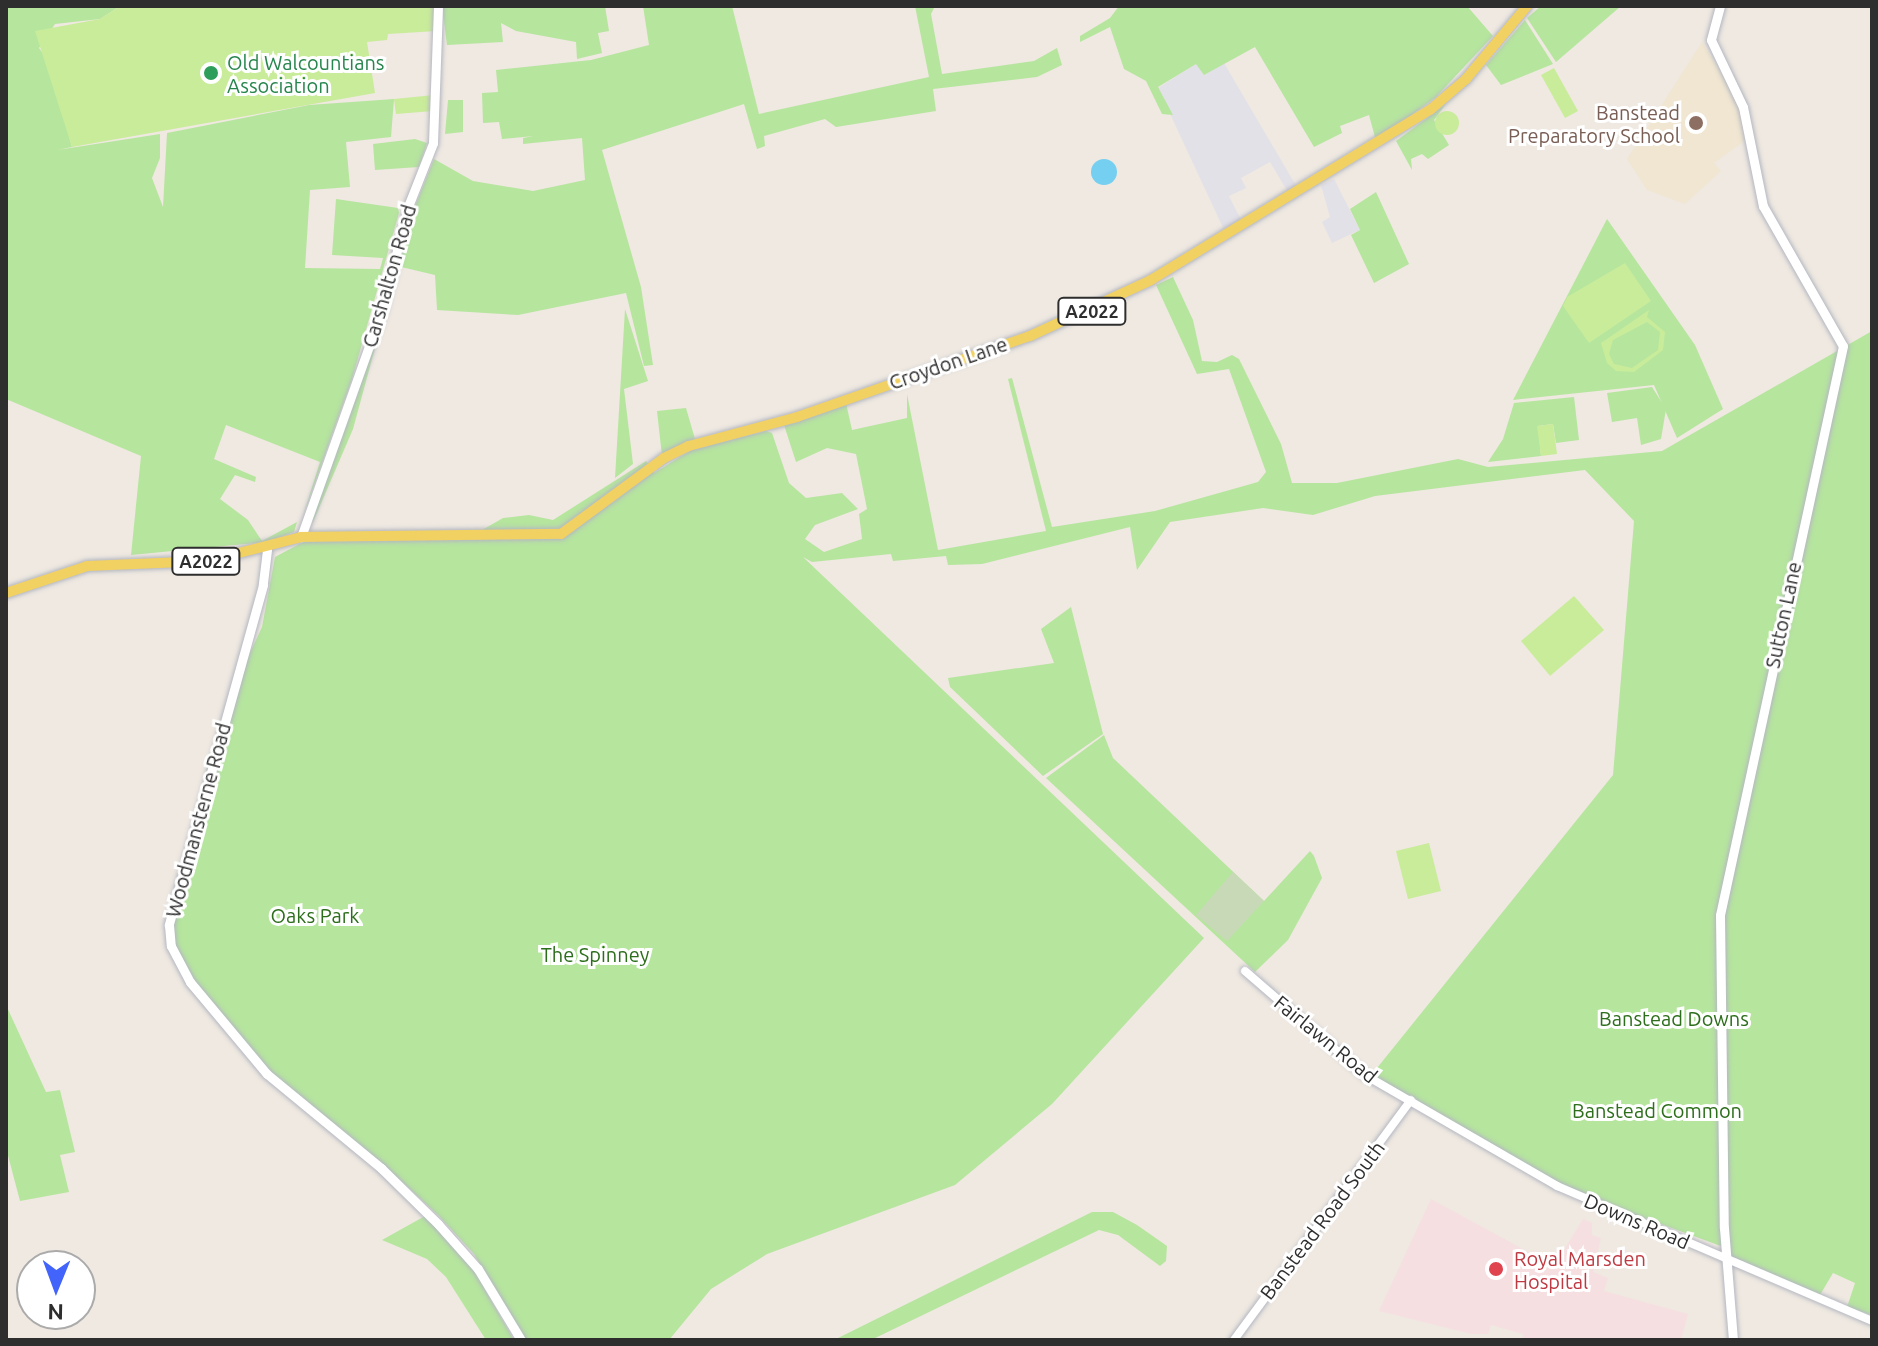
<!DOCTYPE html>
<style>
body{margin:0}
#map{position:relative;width:1878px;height:1346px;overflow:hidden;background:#efe9e1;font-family:Ubuntu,sans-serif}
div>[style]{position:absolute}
.industrial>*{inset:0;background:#e3e1e8}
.education>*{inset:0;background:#f0e6d1}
.medical>*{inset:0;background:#f5dfe0}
.green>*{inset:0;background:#b6e59e}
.cemetery>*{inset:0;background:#c8d9b8}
.pitch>*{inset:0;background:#c9ec9a}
.round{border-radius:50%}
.water>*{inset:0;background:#75cff0}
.roads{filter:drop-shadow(0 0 2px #b4b7c1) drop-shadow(0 0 2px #b4b7c1)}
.tertiary>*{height:8px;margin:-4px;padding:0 4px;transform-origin:4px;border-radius:4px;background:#fff}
.secondary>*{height:9px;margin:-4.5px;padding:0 4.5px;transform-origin:4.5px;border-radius:4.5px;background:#fff}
.primary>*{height:10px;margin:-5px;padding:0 5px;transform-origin:5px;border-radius:5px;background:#f2d163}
.dots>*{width:22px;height:22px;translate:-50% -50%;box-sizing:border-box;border:4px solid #fff;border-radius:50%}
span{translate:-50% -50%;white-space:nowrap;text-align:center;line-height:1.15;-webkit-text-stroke:6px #fff;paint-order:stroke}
.shield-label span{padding:2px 6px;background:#fff;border:2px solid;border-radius:6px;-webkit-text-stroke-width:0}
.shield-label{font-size:18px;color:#2e2e2e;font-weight:700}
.leisure-label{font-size:20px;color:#27864d}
.left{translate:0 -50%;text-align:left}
.education-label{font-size:20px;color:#785e54}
.right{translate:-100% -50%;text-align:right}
.street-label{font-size:20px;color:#2e2e2e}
.park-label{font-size:20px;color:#2c6e1b}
.health-label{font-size:20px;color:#be3a42}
.frame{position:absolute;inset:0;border:8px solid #2e2e2e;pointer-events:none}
.north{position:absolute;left:16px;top:1250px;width:80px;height:80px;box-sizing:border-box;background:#fff;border:2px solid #ababab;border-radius:50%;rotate:181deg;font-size:22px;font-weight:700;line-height:32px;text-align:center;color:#2e2e2e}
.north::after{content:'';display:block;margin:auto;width:28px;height:36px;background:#4264fb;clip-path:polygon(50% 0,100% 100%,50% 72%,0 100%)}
</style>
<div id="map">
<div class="industrial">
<i style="clip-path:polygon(1197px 63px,1204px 75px,1224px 63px,1298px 189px,1289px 194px,1270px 162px,1241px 178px,1246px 188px,1229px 196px,1242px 222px,1225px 232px,1158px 88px)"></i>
<i style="clip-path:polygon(1334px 179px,1360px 230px,1332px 243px,1322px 222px,1330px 217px,1321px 185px)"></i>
</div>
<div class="education">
<i style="clip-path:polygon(1702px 42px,1737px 98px,1746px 140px,1714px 163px,1721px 171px,1685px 204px,1647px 190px,1627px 159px)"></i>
</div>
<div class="medical">
<i style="clip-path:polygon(1431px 1199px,1554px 1266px,1583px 1219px,1592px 1223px,1592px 1235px,1601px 1238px,1593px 1272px,1608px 1278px,1604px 1291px,1688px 1314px,1681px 1340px,1522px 1340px,1523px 1334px,1491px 1325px,1488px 1334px,1471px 1334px,1379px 1311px)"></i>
</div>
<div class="green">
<i style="clip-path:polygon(6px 6px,120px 6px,100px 19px,55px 24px,39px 48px,49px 62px,72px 147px,57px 150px,160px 134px,160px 158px,152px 178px,163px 207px,167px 133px,309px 105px,394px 99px,391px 137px,346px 142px,350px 187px,310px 190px,305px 268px,380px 269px,383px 258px,332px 255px,336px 199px,398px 208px,399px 213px,352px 379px,303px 516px,320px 462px,226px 425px,214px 459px,256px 477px,255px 482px,235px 475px,220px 499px,248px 520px,262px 541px,297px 522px,294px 532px,267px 542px,131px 555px,141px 456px,6px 399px)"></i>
<i style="clip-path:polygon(442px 6px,605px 6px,609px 31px,598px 33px,602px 53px,577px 59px,576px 42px,516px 31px,501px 23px,503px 42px,447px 45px)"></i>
<i style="clip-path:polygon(643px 6px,732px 6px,759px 114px,929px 77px,915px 6px,935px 6px,931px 14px,942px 74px,1034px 61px,1057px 48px,1062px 65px,1037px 77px,933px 89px,936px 111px,836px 127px,825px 119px,764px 136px,765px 146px,757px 149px,744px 104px,602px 150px,641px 287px,653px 365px,644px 366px,626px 293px,518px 315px,437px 310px,435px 275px,397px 266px,403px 236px,434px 159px,473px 181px,533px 191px,585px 180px,582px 138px,523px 144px,523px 138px,534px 136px,502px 139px,499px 122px,483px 123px,482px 93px,498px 92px,496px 70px,591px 60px,649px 45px)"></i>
<i style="clip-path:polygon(1119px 6px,1467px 6px,1493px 36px,1436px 97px,1376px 141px,1369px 115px,1340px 126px,1342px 133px,1314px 147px,1255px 47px,1204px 75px,1196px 64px,1158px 87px,1173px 115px,1162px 114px,1146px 81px,1124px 69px,1110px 27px,1080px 42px,1080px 36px,1110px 18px)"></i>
<i style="clip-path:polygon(1541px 6px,1621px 6px,1556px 62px,1527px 18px)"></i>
<i style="clip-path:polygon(1525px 20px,1553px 64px,1501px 85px,1486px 65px)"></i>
<i style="clip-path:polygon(448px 100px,463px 100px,463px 132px,445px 134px)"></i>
<i style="clip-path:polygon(1446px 104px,1434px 120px,1449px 145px,1428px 159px,1422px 154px,1411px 159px,1412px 170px,1396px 141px)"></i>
<i style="clip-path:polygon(415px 139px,427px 143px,419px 167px,375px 170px,373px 144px)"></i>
<i style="clip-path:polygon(1376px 192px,1409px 264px,1374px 283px,1351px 235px,1360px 230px,1350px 209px)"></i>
<i style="clip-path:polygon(1607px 219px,1695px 345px,1723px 409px,1677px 438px,1654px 385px,1513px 400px)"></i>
<i style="clip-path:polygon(1173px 277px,1193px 320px,1202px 361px,1217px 362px,1232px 355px,1239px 359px,1281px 444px,1292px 483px,1337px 483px,1458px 459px,1488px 467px,1662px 451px,1872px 331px,1872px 1315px,1847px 1307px,1855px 1283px,1833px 1273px,1820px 1295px,1729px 1255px,1729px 1249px,1557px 1186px,1378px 1082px,1373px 1073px,1613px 775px,1634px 521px,1585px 470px,1375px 496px,1313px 515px,1263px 508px,1170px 522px,1137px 570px,1130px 527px,982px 564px,948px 565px,946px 556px,893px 561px,891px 554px,812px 562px,803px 557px,1204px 938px,1052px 1104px,955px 1185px,767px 1254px,711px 1289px,669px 1340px,525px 1340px,474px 1254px,439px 1216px,380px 1161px,296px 1103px,177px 963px,169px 925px,199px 795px,226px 705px,262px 627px,275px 557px,303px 542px,482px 530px,503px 518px,529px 515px,553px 520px,646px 461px,654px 473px,693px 449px,766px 431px,772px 433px,789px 483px,806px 498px,842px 493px,858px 509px,815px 525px,805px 539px,824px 552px,862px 539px,859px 514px,867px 509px,856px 454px,827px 448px,796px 462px,784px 425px,846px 403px,852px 430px,907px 418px,907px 394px,938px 550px,1046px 531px,1008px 379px,1012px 378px,1052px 527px,1155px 511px,1258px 482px,1266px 472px,1229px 369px,1197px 374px,1156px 285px)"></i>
<i style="clip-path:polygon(393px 282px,353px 429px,313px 522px,311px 519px)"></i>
<i style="clip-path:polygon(625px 309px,648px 381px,624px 389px,633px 464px,615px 478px)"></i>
<i style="clip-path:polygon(1652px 387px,1666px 409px,1661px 439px,1641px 445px,1637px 418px,1612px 422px,1607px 393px)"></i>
<i style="clip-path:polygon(1574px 397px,1579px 440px,1556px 443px,1553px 424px,1538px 426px,1541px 456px,1488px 462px,1503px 439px,1514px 403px)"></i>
<i style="clip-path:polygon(686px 408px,695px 439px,662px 456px,657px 411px)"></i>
<i style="clip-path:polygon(1071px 607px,1103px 734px,1043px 776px,950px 687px,948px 678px,1054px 663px,1041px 629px)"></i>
<i style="clip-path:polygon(1104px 735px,1113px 758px,1264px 901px,1310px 851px,1314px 856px,1322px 878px,1288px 940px,1255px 972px,1046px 778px)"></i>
<i style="clip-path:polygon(6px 1005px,46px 1092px,60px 1090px,75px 1152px,60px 1155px,69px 1192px,20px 1201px,6px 1148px)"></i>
<i style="clip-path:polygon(1092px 1212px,1113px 1212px,1137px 1225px,1167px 1246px,1166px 1261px,1160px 1266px,1118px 1235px,1099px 1230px,871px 1340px,834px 1340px)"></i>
<i style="clip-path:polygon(425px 1216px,473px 1269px,514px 1340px,486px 1340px,446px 1277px,427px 1259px,382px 1240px)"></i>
</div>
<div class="cemetery">
<i style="clip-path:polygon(1233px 872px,1264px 901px,1227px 941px,1196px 915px)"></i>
</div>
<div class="pitch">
<i style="clip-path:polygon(120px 6px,436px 6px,437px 31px,388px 34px,387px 40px,367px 42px,375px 93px,72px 147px,35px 31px,100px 19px)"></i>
<i style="clip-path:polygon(1554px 68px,1578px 111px,1565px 118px,1541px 75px)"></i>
<i style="clip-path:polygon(434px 95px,433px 111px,396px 114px,394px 99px)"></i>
<i class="round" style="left:1435px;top:111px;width:24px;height:24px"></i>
<i style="clip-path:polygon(1625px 263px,1651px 301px,1589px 343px,1563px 306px,1567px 297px)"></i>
<i style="clip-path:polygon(evenodd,1649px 310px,1647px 317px,1665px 332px,1663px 350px,1634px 372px,1616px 371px,1607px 363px,1601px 343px,1649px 310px,1647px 322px,1660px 332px,1658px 350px,1632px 368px,1614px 364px,1609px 354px,1613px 340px,1647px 322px)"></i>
<i style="clip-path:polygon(1553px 424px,1557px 454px,1541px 456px,1537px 426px)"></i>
<i style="clip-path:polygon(1574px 596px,1604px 630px,1550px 676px,1521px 641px)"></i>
<i style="clip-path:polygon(1429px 843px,1441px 891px,1408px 899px,1396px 851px)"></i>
</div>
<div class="water">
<i class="round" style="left:1091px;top:159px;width:26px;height:26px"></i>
</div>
<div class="roads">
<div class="tertiary">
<i style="left:1245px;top:971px;width:159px;rotate:40.9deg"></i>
<i style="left:1365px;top:1075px;width:222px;rotate:30deg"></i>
<i style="left:1557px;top:1186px;width:343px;rotate:23.2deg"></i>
<i style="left:1234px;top:1340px;width:298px;rotate:-53.6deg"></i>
</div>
<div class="secondary">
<i style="left:1720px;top:6px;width:35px;rotate:105deg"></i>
<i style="left:1711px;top:40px;width:74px;rotate:64.5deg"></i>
<i style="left:1743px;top:107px;width:101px;rotate:78.6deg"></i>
<i style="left:1763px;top:206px;width:161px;rotate:60.3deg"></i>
<i style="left:1843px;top:346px;width:582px;rotate:102.2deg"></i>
<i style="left:1720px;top:915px;width:313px;rotate:89.3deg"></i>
<i style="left:1724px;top:1228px;width:112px;rotate:85.4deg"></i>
<i style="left:301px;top:537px;width:242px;rotate:-70.4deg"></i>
<i style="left:382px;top:309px;width:108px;rotate:-75.6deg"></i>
<i style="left:409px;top:204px;width:66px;rotate:-68.5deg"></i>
<i style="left:433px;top:143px;width:137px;rotate:-87.9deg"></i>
<i style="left:267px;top:550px;width:35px;rotate:97deg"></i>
<i style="left:263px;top:585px;width:353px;rotate:105.5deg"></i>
<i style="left:169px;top:925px;width:21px;rotate:85deg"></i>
<i style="left:171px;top:946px;width:41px;rotate:62.2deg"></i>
<i style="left:190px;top:982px;width:120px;rotate:50.1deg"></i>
<i style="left:267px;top:1074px;width:148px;rotate:39.5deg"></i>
<i style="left:381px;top:1168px;width:80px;rotate:44.5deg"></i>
<i style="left:438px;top:1224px;width:60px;rotate:48.4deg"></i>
<i style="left:478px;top:1269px;width:83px;rotate:58.8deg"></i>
</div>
<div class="primary">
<i style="left:6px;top:593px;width:85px;rotate:-18.4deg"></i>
<i style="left:87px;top:566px;width:120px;rotate:-2.4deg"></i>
<i style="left:207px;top:561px;width:97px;rotate:-14.3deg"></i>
<i style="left:301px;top:537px;width:260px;rotate:-0.7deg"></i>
<i style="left:561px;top:534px;width:128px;rotate:-36.4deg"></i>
<i style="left:664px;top:458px;width:28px;rotate:-26deg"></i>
<i style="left:689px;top:446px;width:112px;rotate:-15deg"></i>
<i style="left:797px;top:417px;width:247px;rotate:-19.2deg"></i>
<i style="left:1030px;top:336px;width:133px;rotate:-24.8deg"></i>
<i style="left:1151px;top:280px;width:327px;rotate:-31.4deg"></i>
<i style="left:1430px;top:110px;width:48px;rotate:-40.7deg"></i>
<i style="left:1466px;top:79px;width:95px;rotate:-50.1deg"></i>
</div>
</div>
<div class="dots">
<i style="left:211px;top:73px;background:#2e9e5b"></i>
<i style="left:1696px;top:123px;background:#8d6e63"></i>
<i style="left:1496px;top:1269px;background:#e0444e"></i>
</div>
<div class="shield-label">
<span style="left:1092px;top:311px">A2022</span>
<span style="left:206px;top:561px">A2022</span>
</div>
<div class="leisure-label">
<span class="left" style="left:227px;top:74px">Old Walcountians<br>Association</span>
</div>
<div class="education-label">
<span class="right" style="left:1680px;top:124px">Banstead<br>Preparatory School</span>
</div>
<div class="street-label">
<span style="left:389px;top:276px;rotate:-74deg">Carshalton Road</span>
<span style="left:948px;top:363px;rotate:-19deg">Croydon Lane</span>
<span style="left:1783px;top:615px;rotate:-78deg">Sutton Lane</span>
<span style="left:198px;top:820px;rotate:-75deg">Woodmansterne Road</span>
<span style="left:1326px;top:1039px;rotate:39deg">Fairlawn Road</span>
<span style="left:1322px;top:1220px;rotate:-53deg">Banstead Road South</span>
<span style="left:1637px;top:1221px;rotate:23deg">Downs Road</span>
</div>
<div class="park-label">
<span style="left:315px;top:915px">Oaks Park</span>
<span style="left:595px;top:954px">The Spinney</span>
<span style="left:1674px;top:1018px">Banstead Downs</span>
<span style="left:1657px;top:1110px">Banstead Common</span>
</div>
<div class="health-label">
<span class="left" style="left:1514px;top:1270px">Royal Marsden<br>Hospital</span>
</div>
<div class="frame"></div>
<div class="north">N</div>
</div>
